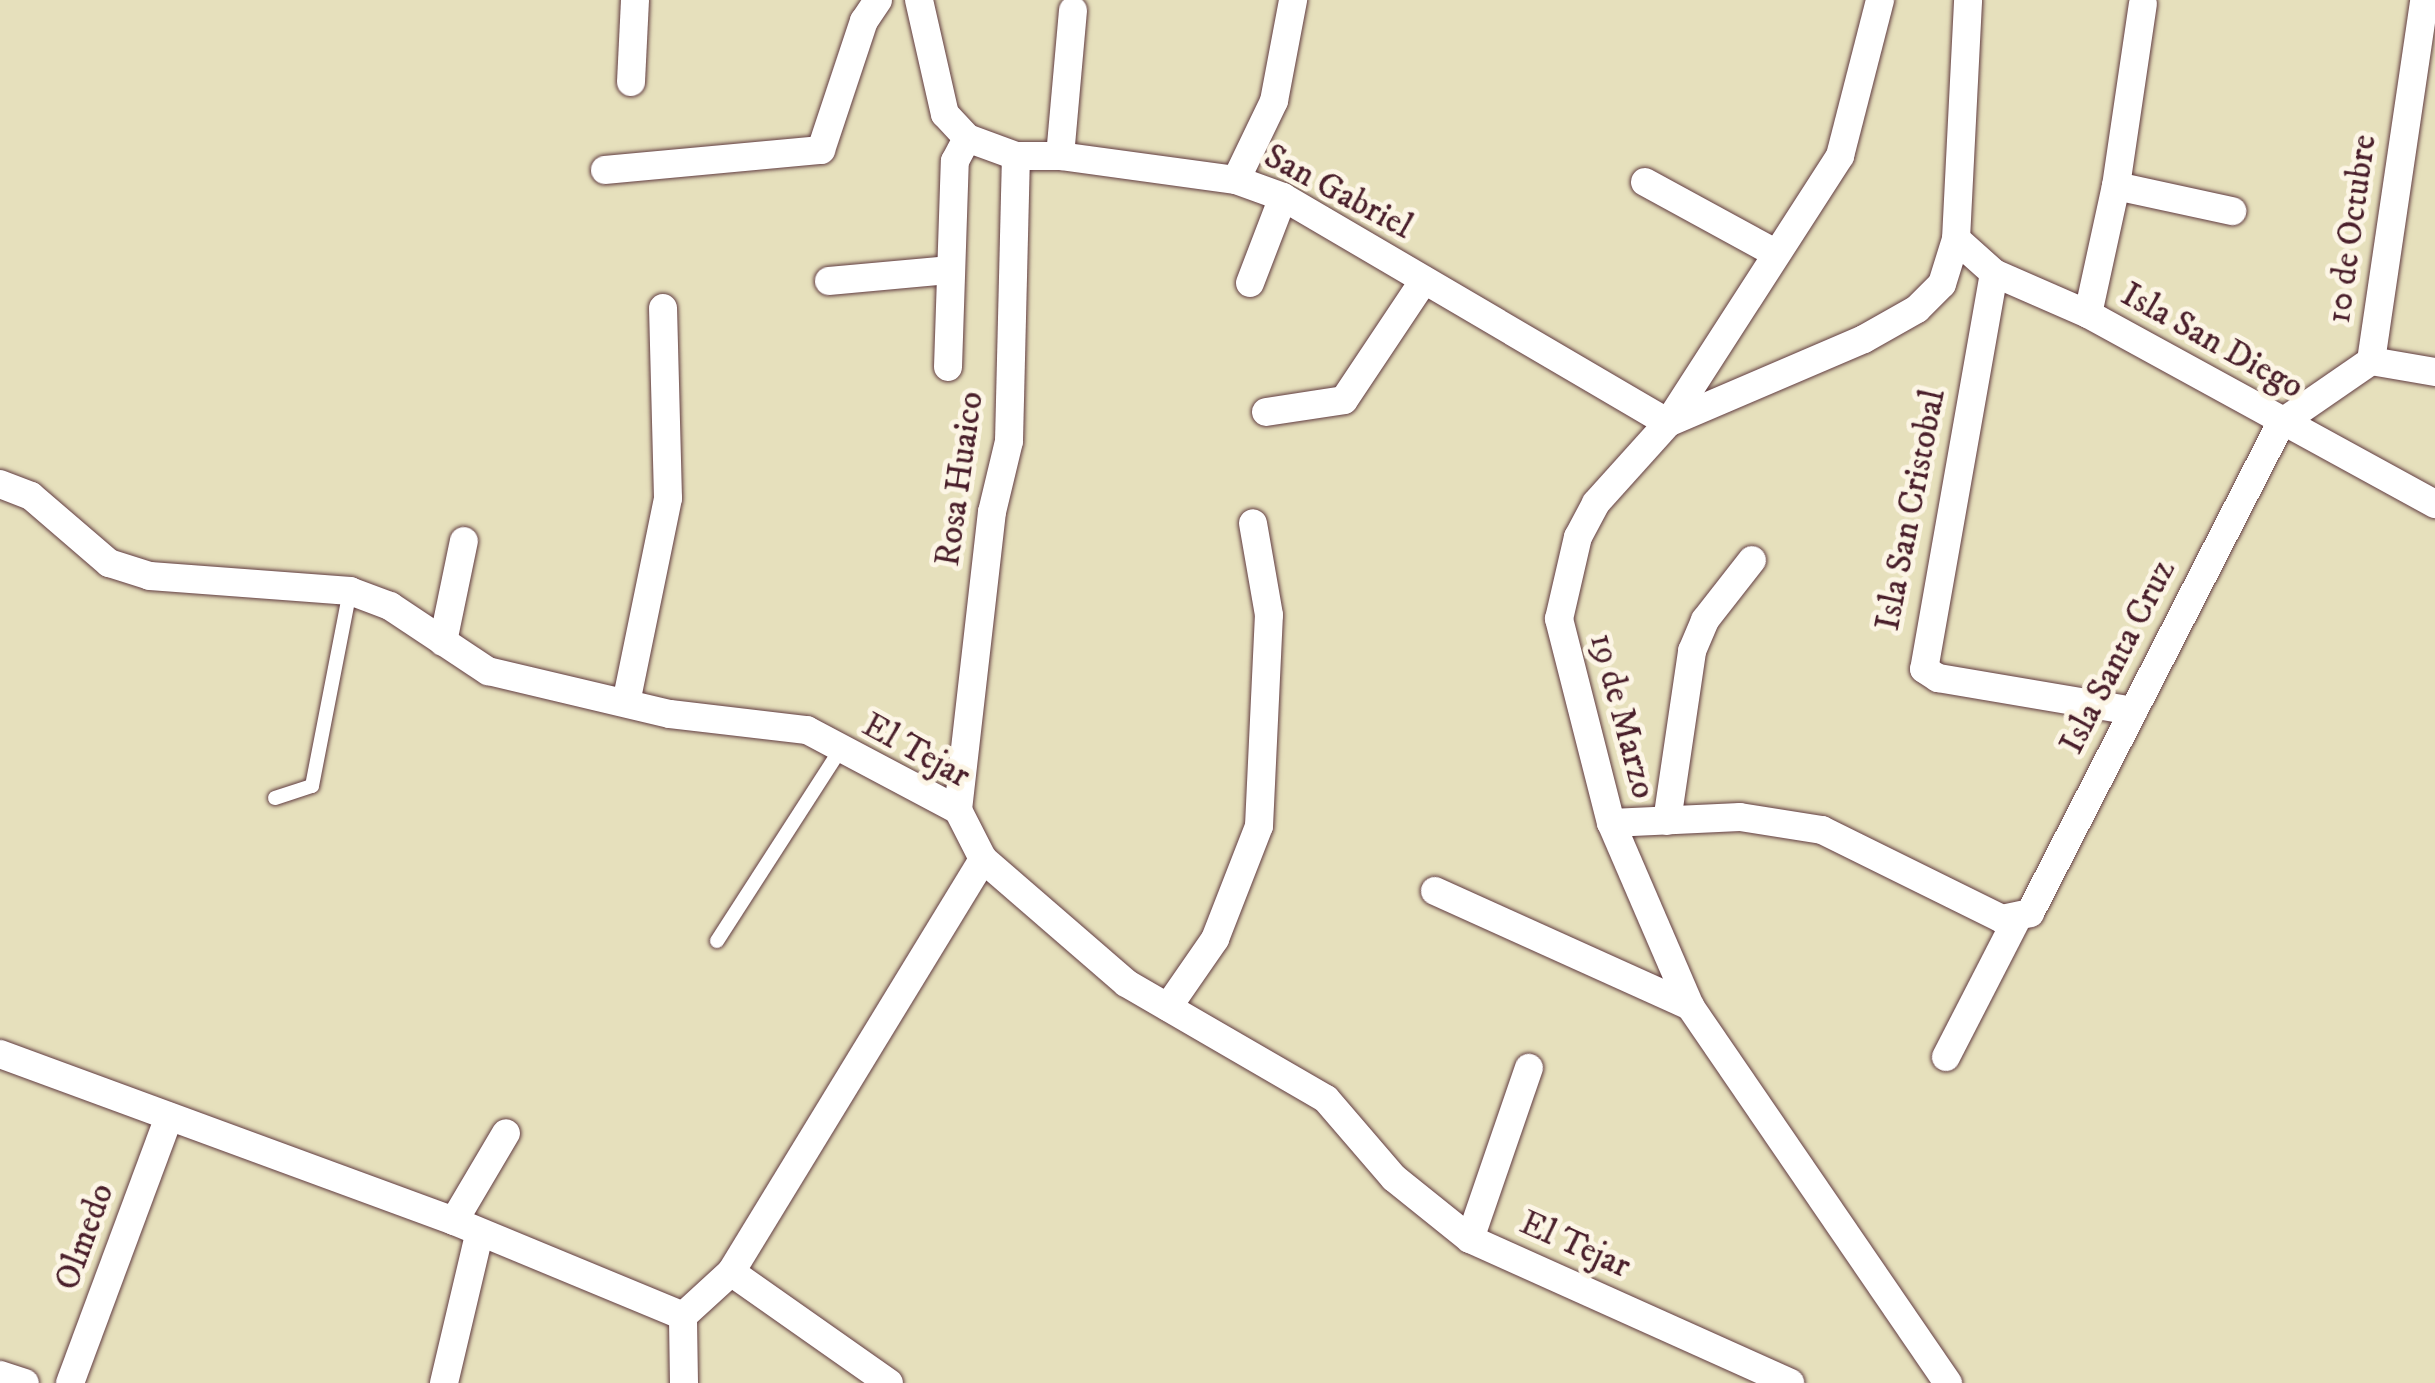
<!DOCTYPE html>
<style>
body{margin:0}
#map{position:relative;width:2435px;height:1383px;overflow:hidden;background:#e6e0bc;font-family:"IM FELL DW Pica",serif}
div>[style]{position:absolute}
.roads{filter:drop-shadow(0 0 2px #613c41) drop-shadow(0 0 2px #613c41)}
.service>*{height:14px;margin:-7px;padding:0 7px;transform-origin:7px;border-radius:7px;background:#fff}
.minor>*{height:28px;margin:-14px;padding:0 14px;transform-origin:14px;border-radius:14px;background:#fff}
span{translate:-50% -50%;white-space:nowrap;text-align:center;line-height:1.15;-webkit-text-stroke:10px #fcf5e5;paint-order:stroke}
.street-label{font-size:35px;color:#4a1f2b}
</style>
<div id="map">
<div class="roads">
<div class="service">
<i style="left:275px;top:798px;width:39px;rotate:-18deg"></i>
<i style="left:312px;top:786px;width:199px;rotate:-79deg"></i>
<i style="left:717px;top:941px;width:225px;rotate:-57.2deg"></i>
</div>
<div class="minor">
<i style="left:919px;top:0;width:117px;rotate:77.2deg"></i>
<i style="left:945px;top:114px;width:33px;rotate:47deg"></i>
<i style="left:967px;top:138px;width:52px;rotate:20.2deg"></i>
<i style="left:1016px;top:156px;width:44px"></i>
<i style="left:1060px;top:156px;width:178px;rotate:7.8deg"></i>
<i style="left:1236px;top:180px;width:50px;rotate:19.9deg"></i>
<i style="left:1283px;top:197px;width:446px;rotate:30.4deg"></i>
<i style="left:1668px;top:423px;width:318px;rotate:-57.2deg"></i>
<i style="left:1840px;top:156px;width:161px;rotate:-75.6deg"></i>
<i style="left:631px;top:82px;width:82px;rotate:-87.2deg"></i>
<i style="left:1060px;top:156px;width:146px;rotate:-84.9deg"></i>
<i style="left:605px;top:170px;width:217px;rotate:-5.3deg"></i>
<i style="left:821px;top:150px;width:136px;rotate:-71.6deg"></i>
<i style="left:864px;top:21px;width:25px;rotate:-56deg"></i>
<i style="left:1236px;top:180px;width:88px;rotate:-64.3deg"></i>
<i style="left:1274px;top:101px;width:103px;rotate:-79.3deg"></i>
<i style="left:1645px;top:182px;width:148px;rotate:28.6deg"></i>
<i style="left:2116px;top:186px;width:119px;rotate:12.2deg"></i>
<i style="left:1956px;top:239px;width:51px;rotate:41.8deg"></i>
<i style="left:1994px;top:273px;width:103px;rotate:23.6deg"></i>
<i style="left:2088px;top:314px;width:396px;rotate:28.7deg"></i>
<i style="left:1994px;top:273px;width:402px;rotate:100deg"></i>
<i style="left:1924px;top:669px;width:17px;rotate:33deg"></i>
<i style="left:1938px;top:678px;width:198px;rotate:9.6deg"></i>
<i style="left:829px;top:281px;width:122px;rotate:-5.2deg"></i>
<i style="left:1250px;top:283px;width:92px;rotate:-69deg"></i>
<i style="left:2088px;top:314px;width:131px;rotate:-77.7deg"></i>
<i style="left:2116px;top:186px;width:184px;rotate:-81.6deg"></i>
<i style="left:2371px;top:361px;width:65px;rotate:9.8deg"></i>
<i style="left:948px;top:367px;width:206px;rotate:-88.1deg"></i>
<i style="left:955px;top:161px;width:26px;rotate:-62deg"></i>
<i style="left:1266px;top:412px;width:79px;rotate:-8.7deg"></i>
<i style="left:1344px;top:400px;width:144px;rotate:-56.3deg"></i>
<i style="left:0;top:484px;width:33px;rotate:21deg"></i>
<i style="left:31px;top:496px;width:103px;rotate:40.7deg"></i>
<i style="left:109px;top:563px;width:43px;rotate:17.6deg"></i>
<i style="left:150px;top:576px;width:201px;rotate:4.3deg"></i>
<i style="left:350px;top:591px;width:43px;rotate:20.6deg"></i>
<i style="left:390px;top:606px;width:118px;rotate:33.6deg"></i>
<i style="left:488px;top:671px;width:187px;rotate:13.3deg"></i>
<i style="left:670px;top:714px;width:138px;rotate:6.7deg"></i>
<i style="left:807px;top:730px;width:171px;rotate:27.9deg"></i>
<i style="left:958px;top:810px;width:55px;rotate:63deg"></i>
<i style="left:983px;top:859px;width:189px;rotate:40.9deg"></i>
<i style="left:1126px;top:983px;width:231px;rotate:30.1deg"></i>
<i style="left:1326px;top:1099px;width:104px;rotate:49.3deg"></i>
<i style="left:1394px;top:1178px;width:97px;rotate:38.8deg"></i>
<i style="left:1470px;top:1239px;width:351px;rotate:24.2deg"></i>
<i style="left:443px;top:642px;width:103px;rotate:-78.3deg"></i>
<i style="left:626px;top:703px;width:209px;rotate:-78.4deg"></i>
<i style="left:668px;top:498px;width:190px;rotate:-91.5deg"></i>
<i style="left:958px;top:810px;width:300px;rotate:-83.5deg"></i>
<i style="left:992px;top:512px;width:73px;rotate:-76.5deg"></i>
<i style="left:1009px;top:441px;width:285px;rotate:-88.6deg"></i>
<i style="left:1667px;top:821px;width:172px;rotate:-81.6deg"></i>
<i style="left:1692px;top:651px;width:34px;rotate:-67deg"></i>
<i style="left:1705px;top:620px;width:76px;rotate:-51.9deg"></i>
<i style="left:1611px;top:823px;width:129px;rotate:-2.7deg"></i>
<i style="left:1740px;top:817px;width:83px;rotate:9deg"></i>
<i style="left:1822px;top:830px;width:201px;rotate:26.3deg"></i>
<i style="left:2002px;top:919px;width:29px;rotate:-12deg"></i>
<i style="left:2030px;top:913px;width:551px;rotate:-62.88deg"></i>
<i style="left:2281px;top:423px;width:109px;rotate:-34.6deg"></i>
<i style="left:2371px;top:361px;width:365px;rotate:-81.6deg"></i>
<i style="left:1435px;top:891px;width:280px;rotate:24.3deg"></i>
<i style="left:1168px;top:1007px;width:83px;rotate:-55.3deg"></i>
<i style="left:1215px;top:939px;width:121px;rotate:-68.7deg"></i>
<i style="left:1259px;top:826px;width:211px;rotate:-87.3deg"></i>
<i style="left:1269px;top:615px;width:93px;rotate:-99.9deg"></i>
<i style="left:0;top:1054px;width:484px;rotate:20.2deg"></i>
<i style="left:454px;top:1221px;width:248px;rotate:22.5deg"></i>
<i style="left:1946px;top:1057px;width:155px;rotate:-62.8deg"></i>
<i style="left:454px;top:1221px;width:102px;rotate:-59.4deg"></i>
<i style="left:1470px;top:1239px;width:181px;rotate:-71deg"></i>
<i style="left:731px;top:1272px;width:193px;rotate:35.1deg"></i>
<i style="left:0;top:1375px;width:26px;rotate:18deg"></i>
<i style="left:70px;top:1383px;width:284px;rotate:-69.6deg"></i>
<i style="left:444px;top:1383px;width:152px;rotate:-76.7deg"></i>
<i style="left:684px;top:1383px;width:67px;rotate:-90.9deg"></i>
<i style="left:683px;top:1316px;width:65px;rotate:-42.5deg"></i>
<i style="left:731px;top:1272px;width:484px;rotate:-58.6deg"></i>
<i style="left:1948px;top:1383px;width:457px;rotate:-124.4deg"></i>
<i style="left:1690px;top:1006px;width:199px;rotate:-113.3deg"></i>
<i style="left:1611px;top:823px;width:211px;rotate:-104.3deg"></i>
<i style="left:1559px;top:619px;width:84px;rotate:-77deg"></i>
<i style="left:1578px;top:537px;width:38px;rotate:-62deg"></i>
<i style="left:1596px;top:503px;width:108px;rotate:-48deg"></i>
<i style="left:1668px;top:423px;width:213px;rotate:-23.2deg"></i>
<i style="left:1864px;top:339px;width:61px;rotate:-29.5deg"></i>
<i style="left:1917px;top:309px;width:35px;rotate:-45deg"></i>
<i style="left:1942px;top:284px;width:47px;rotate:-72.7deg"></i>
<i style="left:1956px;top:239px;width:239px;rotate:-87.1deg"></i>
</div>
</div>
<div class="street-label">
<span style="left:1338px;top:192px;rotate:28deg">San Gabriel</span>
<span style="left:2352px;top:229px;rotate:-82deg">10 de Octubre</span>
<span style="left:2212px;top:341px;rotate:29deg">Isla San Diego</span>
<span style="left:960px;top:479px;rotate:-82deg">Rosa Huaico</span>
<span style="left:1911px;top:510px;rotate:-79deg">Isla San Cristobal</span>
<span style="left:2118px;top:657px;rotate:-63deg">Isla Santa Cruz</span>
<span style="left:1622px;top:716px;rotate:75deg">19 de Marzo</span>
<span style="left:916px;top:751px;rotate:29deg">El Tejar</span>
<span style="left:85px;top:1237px;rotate:-70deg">Olmedo</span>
<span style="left:1575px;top:1245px;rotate:24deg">El Tejar</span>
</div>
</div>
